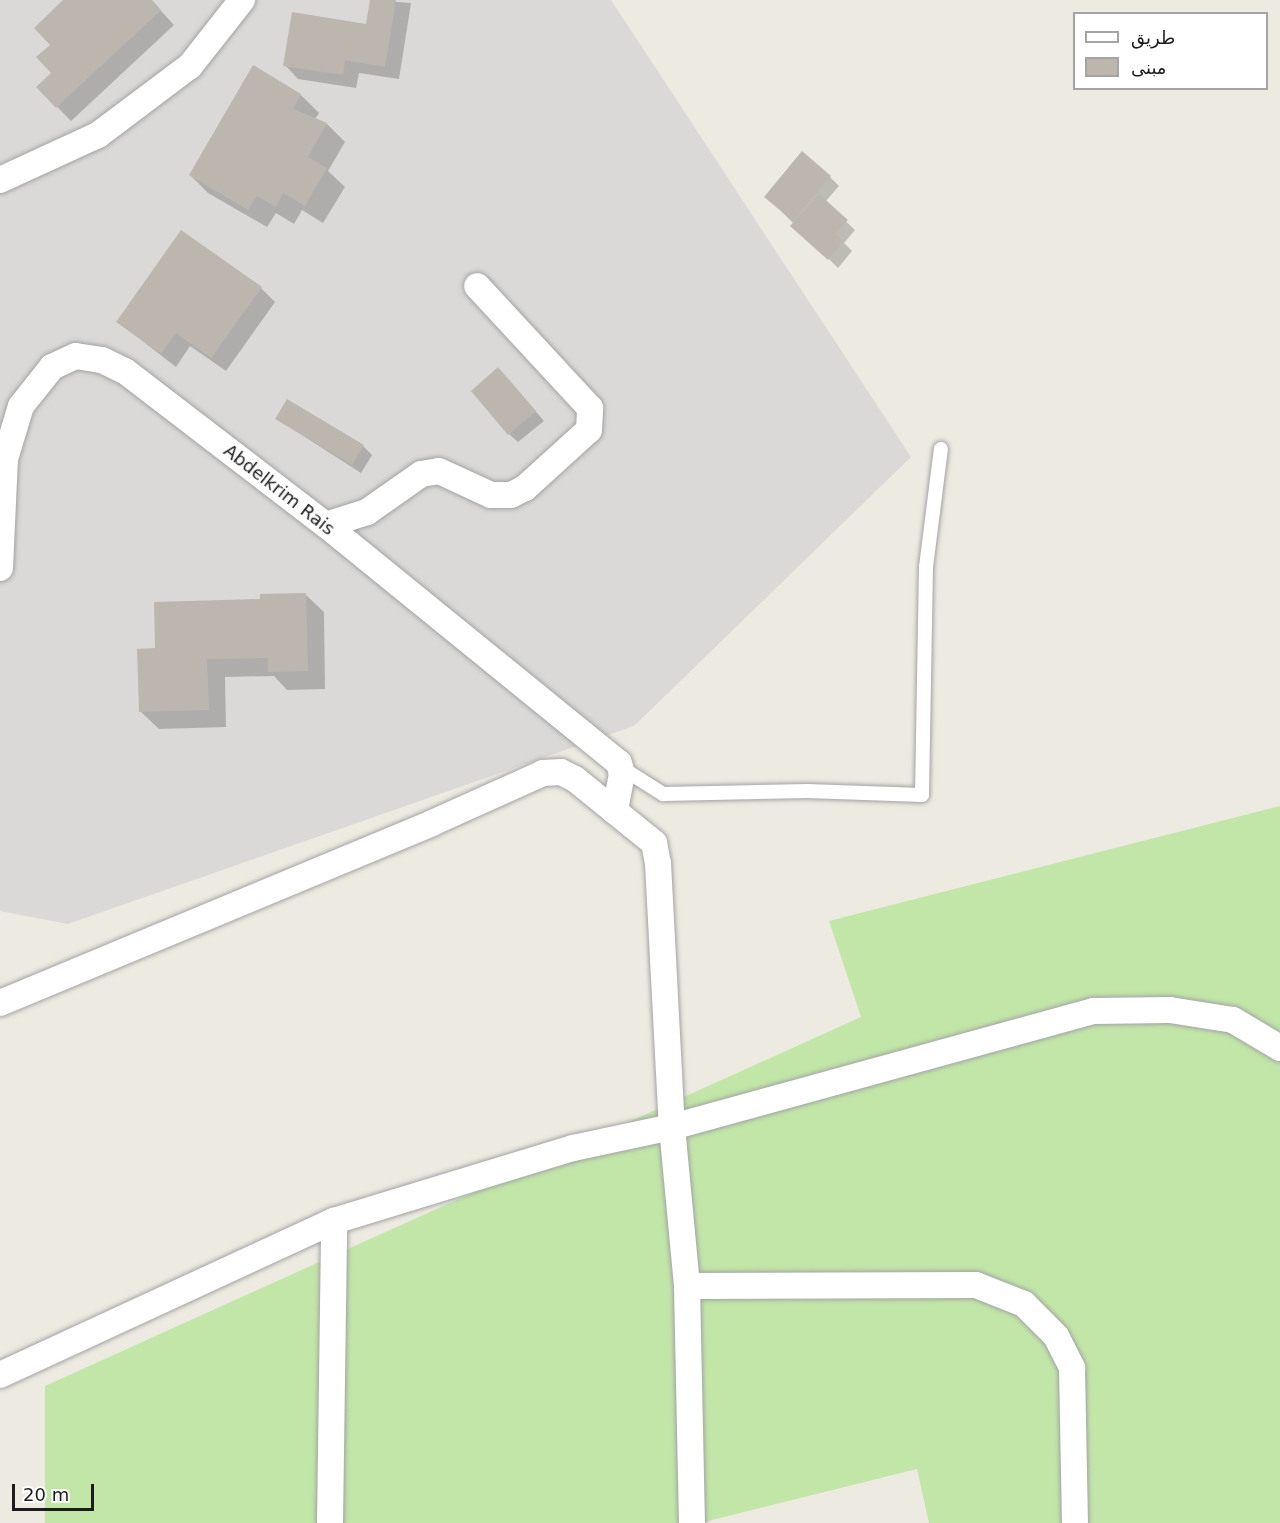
<!DOCTYPE html>
<meta charset="utf-8">
<style>
body{margin:0}
#map{position:relative;width:1280px;height:1523px;overflow:hidden;background:#edeae1;font-family:"DejaVu Sans",Cairo,sans-serif}
div>[style]{position:absolute}
.residential>*{inset:0;background:#dad9d8}
.grass>*{inset:0;background:#c2e6a8}
.shadow>*{inset:0;background:#0003}
.building>*{inset:0;background:#bdb6ae}
.roads{filter:drop-shadow(0 0 2px #a3a3a3) drop-shadow(0 0 2px #a3a3a3)}
.service>*{height:14px;margin:-7px;padding:0 7px;transform-origin:7px;border-radius:7px;background:#fff}
.minor>*{height:26px;margin:-13px;padding:0 13px;transform-origin:13px;border-radius:13px;background:#fff}
span{translate:-50% -50%;white-space:nowrap;text-align:center;line-height:1.15;-webkit-text-stroke:5px #fff;paint-order:stroke}
.street-label{font-size:18px;color:#1c1c1c}
.legend{position:absolute;left:1073px;top:12px;width:195px;height:78px;box-sizing:border-box;background:#fff;border:2px solid #a4a4a4;margin:0;padding:8px 10px;list-style:none;font-size:18px;color:#1c1c1c}
.legend li{display:flex;align-items:center;gap:12px;height:30px}
.legend b{width:30px;border:2px solid #a4a4a4}
.scale{position:absolute;left:12px;top:1484px;width:82px;height:27px;box-sizing:border-box;border:3px solid #1c1c1c;border-top:0;padding-left:8px;font-size:18px;line-height:21px;white-space:nowrap;color:#1c1c1c;-webkit-text-stroke:4px #fff;paint-order:stroke}
</style>
<div id="map">
<div class="residential">
<i style="clip-path:polygon(0 0,611px 0,911px 457px,634px 726px,68px 924px,0 911px)"></i>
</div>
<div class="grass">
<i style="clip-path:polygon(1280px 806px,1280px 1523px,929px 1523px,917px 1469px,700px 1523px,45px 1523px,45px 1386px,861px 1017px,829px 921px)"></i>
</div>
<div class="shadow">
<i style="clip-path:polygon(65px 0,151px 0,174px 25px,71px 121px,38px 87px,53px 74px,52px 45px)"></i>
<i style="clip-path:polygon(371px 0,411px 3px,399px 79px,359px 73px,356px 88px,298px 79px,285px 65px,368px 25px)"></i>
<i style="clip-path:polygon(301px 95px,319px 113px,315px 119px,327px 124px,345px 142px,328px 171px,345px 187px,323px 223px,302px 210px,294px 224px,276px 213px,267px 227px,208px 193px,190px 175px)"></i>
<i style="clip-path:polygon(830px 177px,839px 186px,825px 202px,855px 230px,844px 243px,852px 251px,838px 268px,775px 205px)"></i>
<i style="clip-path:polygon(261px 288px,275px 302px,226px 371px,190px 346px,176px 367px,118px 322px)"></i>
<i style="clip-path:polygon(507px 378px,544px 421px,518px 442px,509px 434px)"></i>
<i style="clip-path:polygon(277px 419px,363px 446px,372px 455px,361px 473px)"></i>
<i style="clip-path:polygon(305px 594px,324px 612px,325px 689px,287px 690px,274px 676px,225px 677px,226px 727px,159px 729px,140px 711px,157px 650px,262px 600px)"></i>
</div>
<div class="building">
<i style="clip-path:polygon(63px 0,152px 0,161px 10px,56px 108px,36px 87px,51px 73px,36px 57px,50px 45px,34px 28px)"></i>
<i style="clip-path:polygon(370px 0,396px 0,385px 67px,345px 60px,343px 75px,283px 66px,292px 12px,366px 24px)"></i>
<i style="clip-path:polygon(253px 65px,301px 94px,293px 109px,327px 123px,308px 157px,327px 168px,305px 206px,283px 193px,276px 207px,257px 196px,248px 210px,189px 175px)"></i>
<i style="clip-path:polygon(802px 151px,831px 176px,793px 221px,764px 197px)"></i>
<i style="clip-path:polygon(819px 194px,848px 220px,835px 234px,844px 241px,828px 260px,790px 226px)"></i>
<i style="clip-path:polygon(181px 230px,262px 287px,211px 358px,176px 333px,161px 354px,116px 322px)"></i>
<i style="clip-path:polygon(498px 367px,536px 411px,508px 435px,471px 391px)"></i>
<i style="clip-path:polygon(287px 399px,364px 445px,352px 465px,275px 419px)"></i>
<i style="clip-path:polygon(306px 593px,308px 671px,268px 672px,268px 658px,207px 659px,209px 710px,139px 712px,137px 649px,155px 648px,154px 602px,260px 599px,260px 594px)"></i>
</div>
<div class="roads">
<div class="service">
<i style="left:622px;top:768px;width:49px;rotate:32.4deg"></i>
<i style="left:663px;top:794px;width:144px;rotate:-1.2deg"></i>
<i style="left:807px;top:791px;width:115px;rotate:2deg"></i>
<i style="left:922px;top:795px;width:228px;rotate:-89deg"></i>
<i style="left:926px;top:567px;width:119px;rotate:-82.8deg"></i>
</div>
<div class="minor">
<i style="left:0;top:180px;width:108px;rotate:-24.7deg"></i>
<i style="left:98px;top:135px;width:115px;rotate:-36.9deg"></i>
<i style="left:190px;top:66px;width:84px;rotate:-51.8deg"></i>
<i style="left:326px;top:525px;width:43px;rotate:-17.6deg"></i>
<i style="left:367px;top:512px;width:66px;rotate:-35.1deg"></i>
<i style="left:421px;top:474px;width:18px;rotate:-9deg"></i>
<i style="left:439px;top:471px;width:57px;rotate:24.8deg"></i>
<i style="left:491px;top:495px;width:20px"></i>
<i style="left:511px;top:495px;width:16px;rotate:-27deg"></i>
<i style="left:525px;top:488px;width:86px;rotate:-42.2deg"></i>
<i style="left:589px;top:430px;width:22px;rotate:-87deg"></i>
<i style="left:590px;top:408px;width:166px;rotate:-132.8deg"></i>
<i style="left:0;top:568px;width:109px;rotate:-87.4deg"></i>
<i style="left:5px;top:459px;width:55px;rotate:-73.2deg"></i>
<i style="left:21px;top:406px;width:50px;rotate:-51.5deg"></i>
<i style="left:52px;top:367px;width:26px;rotate:-25deg"></i>
<i style="left:76px;top:356px;width:26px;rotate:9deg"></i>
<i style="left:102px;top:360px;width:25px;rotate:26deg"></i>
<i style="left:125px;top:371px;width:253px;rotate:37.5deg"></i>
<i style="left:326px;top:525px;width:377px;rotate:39.1deg"></i>
<i style="left:619px;top:763px;width:11px;rotate:75deg"></i>
<i style="left:622px;top:774px;width:38px;rotate:101deg"></i>
<i style="left:0;top:1003px;width:468px;rotate:-22.6deg"></i>
<i style="left:432px;top:823px;width:122px;rotate:-24.2deg"></i>
<i style="left:543px;top:773px;width:18px;rotate:-3deg"></i>
<i style="left:561px;top:772px;width:16px;rotate:27deg"></i>
<i style="left:575px;top:779px;width:102px;rotate:39deg"></i>
<i style="left:654px;top:843px;width:20px;rotate:79deg"></i>
<i style="left:658px;top:863px;width:264px;rotate:87deg"></i>
<i style="left:672px;top:1127px;width:160px;rotate:84.6deg"></i>
<i style="left:687px;top:1286px;width:237px;rotate:88.8deg"></i>
<i style="left:687px;top:1286px;width:289px;rotate:-0.2deg"></i>
<i style="left:976px;top:1285px;width:52px;rotate:21.6deg"></i>
<i style="left:1024px;top:1304px;width:45px;rotate:45deg"></i>
<i style="left:1056px;top:1336px;width:36px;rotate:63deg"></i>
<i style="left:1072px;top:1368px;width:155px;rotate:88.9deg"></i>
<i style="left:0;top:1375px;width:368px;rotate:-24.8deg"></i>
<i style="left:334px;top:1221px;width:250px;rotate:-17deg"></i>
<i style="left:573px;top:1148px;width:101px;rotate:-12deg"></i>
<i style="left:672px;top:1127px;width:438px;rotate:-15.4deg"></i>
<i style="left:1094px;top:1011px;width:76px;rotate:-0.8deg"></i>
<i style="left:1170px;top:1010px;width:64px;rotate:9deg"></i>
<i style="left:1233px;top:1020px;width:55px;rotate:30.8deg"></i>
<i style="left:330px;top:1523px;width:302px;rotate:-89.2deg"></i>
</div>
</div>
<div class="street-label">
<span style="left:279px;top:490px;rotate:38deg">Abdelkrim Rais</span>
</div>
<ul class="legend">
<li><b style="height:8px;background:#fff"></b>طريق</li>
<li><b style="height:16px;background:#bdb6ae"></b>مبنى</li>
</ul>
<div class="scale">20 m</div>
</div>
